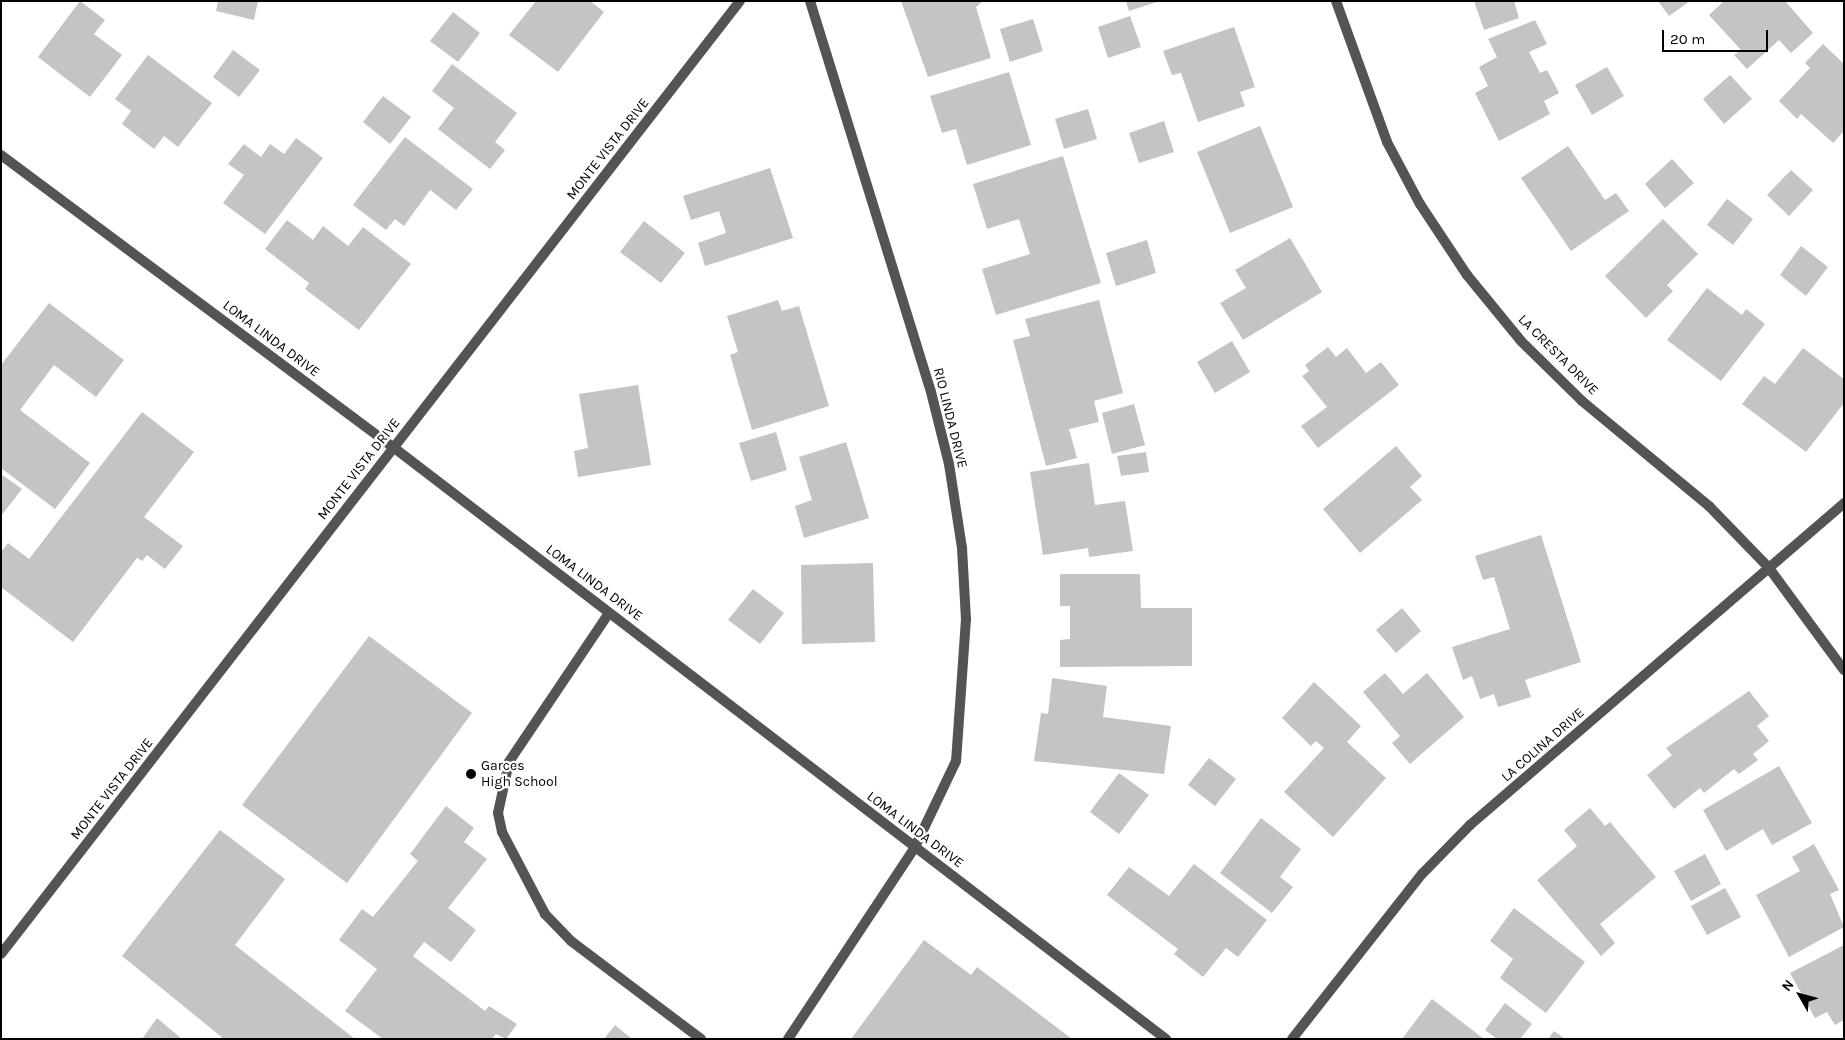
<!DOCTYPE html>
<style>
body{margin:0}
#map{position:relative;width:1845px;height:1040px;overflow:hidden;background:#fff;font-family:Karla,sans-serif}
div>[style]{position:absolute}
.building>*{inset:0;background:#c4c4c4}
.lane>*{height:10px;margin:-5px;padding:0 5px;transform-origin:5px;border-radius:5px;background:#545454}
.street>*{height:10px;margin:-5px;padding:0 5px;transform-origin:5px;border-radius:5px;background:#545454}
.dots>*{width:14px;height:14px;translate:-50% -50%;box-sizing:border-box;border:2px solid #fff;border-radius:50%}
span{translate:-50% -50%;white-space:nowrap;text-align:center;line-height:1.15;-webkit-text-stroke:4.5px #fff;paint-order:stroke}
.street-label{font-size:14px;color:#000}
.poi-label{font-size:14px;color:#000}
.left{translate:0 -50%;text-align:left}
.frame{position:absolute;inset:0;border:2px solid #000;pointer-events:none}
.north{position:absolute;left:1775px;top:970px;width:50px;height:50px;-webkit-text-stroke:4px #fff;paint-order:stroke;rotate:308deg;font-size:14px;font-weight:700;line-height:20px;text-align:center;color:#000}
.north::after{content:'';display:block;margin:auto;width:18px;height:22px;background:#000;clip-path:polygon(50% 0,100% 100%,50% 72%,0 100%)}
.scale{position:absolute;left:1662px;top:30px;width:106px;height:22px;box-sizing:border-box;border:2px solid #000;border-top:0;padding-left:6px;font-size:15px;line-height:18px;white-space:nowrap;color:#000;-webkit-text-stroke:4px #fff;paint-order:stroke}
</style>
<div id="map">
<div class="building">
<i style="clip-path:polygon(80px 1px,105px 20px,94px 34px,122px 55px,90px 97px,38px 57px)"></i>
<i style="clip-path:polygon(218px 1px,258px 1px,254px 20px,216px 11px)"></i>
<i style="clip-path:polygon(536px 1px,590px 1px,604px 12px,558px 72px,509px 35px)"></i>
<i style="clip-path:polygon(901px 1px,983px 1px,976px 7px,991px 58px,928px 77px)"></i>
<i style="clip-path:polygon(1126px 1px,1157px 1px,1157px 2px,1129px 11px)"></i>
<i style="clip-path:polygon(1474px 1px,1514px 1px,1519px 18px,1484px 30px)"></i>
<i style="clip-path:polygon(1658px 1px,1690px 1px,1669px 16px)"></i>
<i style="clip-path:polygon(1724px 1px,1785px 1px,1813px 33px,1791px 53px,1779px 40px,1747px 69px,1734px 55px,1741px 50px,1709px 15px)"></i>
<i style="clip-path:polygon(453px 12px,480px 33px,458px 62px,430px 41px)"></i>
<i style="clip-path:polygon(1130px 16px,1141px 47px,1108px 58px,1098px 27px)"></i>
<i style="clip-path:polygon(1033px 19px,1043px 51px,1010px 62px,1000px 29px)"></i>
<i style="clip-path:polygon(1535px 20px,1547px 44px,1529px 52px,1540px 73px,1547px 70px,1559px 93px,1544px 101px,1550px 114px,1499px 141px,1475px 93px,1488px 86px,1479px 67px,1497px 57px,1488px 39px)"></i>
<i style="clip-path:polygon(1234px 27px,1255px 87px,1240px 92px,1245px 106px,1198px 122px,1181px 73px,1172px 75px,1163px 51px)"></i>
<i style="clip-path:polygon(1823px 44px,1844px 64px,1844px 131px,1833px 143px,1801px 114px,1797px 119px,1779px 101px,1810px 68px,1805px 63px)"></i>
<i style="clip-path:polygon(233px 50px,260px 70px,239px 97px,213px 77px)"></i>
<i style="clip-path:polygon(148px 55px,212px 103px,178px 147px,164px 136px,154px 149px,122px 124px,131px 111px,115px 99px)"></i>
<i style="clip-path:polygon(452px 64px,517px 113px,495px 142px,505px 150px,490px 169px,438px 129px,454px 108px,432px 91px)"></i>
<i style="clip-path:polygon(1607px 67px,1624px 96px,1592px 115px,1575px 85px)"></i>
<i style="clip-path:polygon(1009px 72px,1031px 145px,967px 165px,956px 129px,942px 133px,930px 96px)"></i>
<i style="clip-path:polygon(1730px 75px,1752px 99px,1724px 124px,1703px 99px)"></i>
<i style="clip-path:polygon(383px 96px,411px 117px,390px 144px,363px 122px)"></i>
<i style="clip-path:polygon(1088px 109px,1097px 139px,1064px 149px,1055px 119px)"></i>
<i style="clip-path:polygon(1164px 121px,1174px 152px,1139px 163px,1129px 133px)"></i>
<i style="clip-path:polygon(1260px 126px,1293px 207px,1230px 233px,1197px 152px)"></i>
<i style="clip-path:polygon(405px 137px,473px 189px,456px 210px,430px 190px,404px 226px,395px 219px,386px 230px,353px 205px)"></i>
<i style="clip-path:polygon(296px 138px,323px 158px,265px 234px,223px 203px,244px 175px,228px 164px,244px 144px,261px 157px,270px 144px,284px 154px)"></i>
<i style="clip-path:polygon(1568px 146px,1605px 200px,1616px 193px,1629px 211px,1571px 251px,1521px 178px)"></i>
<i style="clip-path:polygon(1063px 156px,1101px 283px,996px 315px,982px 269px,1030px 254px,1019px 219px,987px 229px,973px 184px)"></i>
<i style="clip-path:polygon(1672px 159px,1694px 183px,1665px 208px,1645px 184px)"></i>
<i style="clip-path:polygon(770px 168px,793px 238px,705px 266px,698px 243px,726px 233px,719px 211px,691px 220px,683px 196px)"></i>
<i style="clip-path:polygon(1791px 170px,1813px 190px,1789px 216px,1767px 195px)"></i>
<i style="clip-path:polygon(1727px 199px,1753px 219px,1733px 245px,1707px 225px)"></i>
<i style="clip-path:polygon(1663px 219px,1698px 254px,1667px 285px,1673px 291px,1646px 318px,1605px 276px)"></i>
<i style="clip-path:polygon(287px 220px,313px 240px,323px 226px,348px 246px,363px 227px,411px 264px,359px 330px,305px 289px,309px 283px,265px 249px)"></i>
<i style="clip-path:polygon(644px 221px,685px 253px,661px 283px,620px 252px)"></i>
<i style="clip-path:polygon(1290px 238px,1322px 292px,1243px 340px,1220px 303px,1246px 288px,1235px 270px)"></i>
<i style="clip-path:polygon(1147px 240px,1156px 273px,1116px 286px,1106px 253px)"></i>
<i style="clip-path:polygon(1801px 246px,1828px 267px,1806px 296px,1780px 275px)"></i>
<i style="clip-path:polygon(1707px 288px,1742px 315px,1746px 309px,1765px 324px,1721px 381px,1667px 340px)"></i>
<i style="clip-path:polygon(778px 300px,782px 311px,799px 306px,829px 406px,752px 430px,730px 355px,738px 352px,727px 316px)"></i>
<i style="clip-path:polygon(1099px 300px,1123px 393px,1094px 401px,1099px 422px,1069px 429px,1077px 458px,1046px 466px,1013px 340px,1030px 336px,1025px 319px)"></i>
<i style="clip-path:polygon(49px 303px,124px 360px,96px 397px,54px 365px,20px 410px,90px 463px,55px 509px,1px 468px,1px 365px)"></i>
<i style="clip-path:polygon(1232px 341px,1250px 372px,1215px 393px,1197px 362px)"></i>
<i style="clip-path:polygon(1328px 347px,1336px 357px,1347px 348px,1366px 373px,1381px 362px,1399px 385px,1318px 448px,1301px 426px,1327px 407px,1302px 376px,1309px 371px,1305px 365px)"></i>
<i style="clip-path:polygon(1803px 348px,1844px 379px,1844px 403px,1806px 452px,1742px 404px,1764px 376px,1775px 384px)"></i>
<i style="clip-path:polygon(638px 385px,651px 465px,578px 477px,574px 451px,588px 448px,579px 394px)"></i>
<i style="clip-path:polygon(1134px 404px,1145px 445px,1112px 454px,1102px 413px)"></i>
<i style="clip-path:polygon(142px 412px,194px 452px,144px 517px,183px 546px,165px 569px,147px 555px,142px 561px,137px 558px,73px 642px,1px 587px,1px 552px,8px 543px,29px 559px)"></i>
<i style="clip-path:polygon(776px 432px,787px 470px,751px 481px,739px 443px)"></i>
<i style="clip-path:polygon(846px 442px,869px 518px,804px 538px,795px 506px,812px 500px,799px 457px)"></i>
<i style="clip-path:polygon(1396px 446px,1422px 476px,1410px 487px,1422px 500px,1360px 553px,1323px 509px)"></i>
<i style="clip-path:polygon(1146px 452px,1149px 472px,1121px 476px,1117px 456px)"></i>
<i style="clip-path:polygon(1089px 463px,1095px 505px,1125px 501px,1133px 551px,1089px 557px,1088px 548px,1043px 555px,1030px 472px)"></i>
<i style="clip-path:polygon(1px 474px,22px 489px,1px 516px)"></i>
<i style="clip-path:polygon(1541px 535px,1581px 662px,1525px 680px,1531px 697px,1498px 707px,1494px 694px,1480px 699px,1472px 676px,1463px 680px,1452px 647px,1510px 629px,1494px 577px,1483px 580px,1475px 556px)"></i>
<i style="clip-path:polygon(873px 563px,875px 642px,802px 644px,801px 565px)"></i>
<i style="clip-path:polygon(1060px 574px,1140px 574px,1141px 608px,1192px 608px,1192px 666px,1060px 667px,1060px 640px,1070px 639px,1070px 606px,1060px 606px)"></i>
<i style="clip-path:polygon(753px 589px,784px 613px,760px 644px,728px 620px)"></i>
<i style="clip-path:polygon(1402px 608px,1421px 631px,1396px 653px,1376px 630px)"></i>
<i style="clip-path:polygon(369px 636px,472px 713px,347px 883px,242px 805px)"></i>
<i style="clip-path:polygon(1385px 673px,1403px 694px,1427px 673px,1464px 717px,1410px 764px,1392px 743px,1400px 736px,1363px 692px)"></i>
<i style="clip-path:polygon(1052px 678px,1107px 686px,1103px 717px,1171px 726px,1164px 774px,1034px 761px,1041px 713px,1048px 714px)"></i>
<i style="clip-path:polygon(1314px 682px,1361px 726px,1347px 742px,1386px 778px,1333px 837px,1284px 792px,1324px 748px,1316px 741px,1311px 746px,1282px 718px)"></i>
<i style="clip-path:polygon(1749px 691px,1769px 716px,1757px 726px,1769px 741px,1753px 754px,1758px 760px,1739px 774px,1734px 769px,1704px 793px,1700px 788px,1674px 809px,1647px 775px,1672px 755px,1666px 748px)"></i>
<i style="clip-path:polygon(1209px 758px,1236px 779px,1215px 806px,1188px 785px)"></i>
<i style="clip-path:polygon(1779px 766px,1812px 823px,1772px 845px,1763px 829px,1726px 851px,1703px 810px)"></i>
<i style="clip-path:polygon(1119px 773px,1149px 795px,1119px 834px,1090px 812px)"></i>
<i style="clip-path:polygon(446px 806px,474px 828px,464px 842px,487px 859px,448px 908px,476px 930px,451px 962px,424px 942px,413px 956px,485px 1011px,489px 1006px,517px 1024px,506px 1039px,496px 1034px,492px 1039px,383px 1039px,345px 1011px,377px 969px,339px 940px,362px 909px,373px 917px,418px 861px,410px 854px)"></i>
<i style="clip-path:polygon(1590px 808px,1605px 826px,1610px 822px,1656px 877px,1600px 924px,1615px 943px,1601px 956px,1537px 880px,1577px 846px,1564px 830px)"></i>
<i style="clip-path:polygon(1261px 818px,1301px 849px,1280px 877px,1293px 887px,1272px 913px,1220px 873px)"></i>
<i style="clip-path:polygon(220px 830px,285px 879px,235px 945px,355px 1039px,224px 1039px,122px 956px)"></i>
<i style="clip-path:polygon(1814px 844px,1839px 890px,1830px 894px,1844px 927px,1789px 957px,1756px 895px,1800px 871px,1792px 857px)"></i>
<i style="clip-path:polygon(1705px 854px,1721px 884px,1691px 901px,1674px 871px)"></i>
<i style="clip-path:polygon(1194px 864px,1267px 920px,1238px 957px,1226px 948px,1203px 977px,1174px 954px,1178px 949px,1107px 895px,1129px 867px,1169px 896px)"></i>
<i style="clip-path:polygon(1725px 888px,1741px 917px,1707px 935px,1691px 906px)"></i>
<i style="clip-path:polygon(1514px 908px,1585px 962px,1546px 1013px,1500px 978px,1513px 959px,1490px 941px)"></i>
<i style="clip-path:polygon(924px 940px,971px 975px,977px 967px,1072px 1039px,851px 1039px)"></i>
<i style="clip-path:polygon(1844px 945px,1844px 1020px,1835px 1025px,1827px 1012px,1815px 1018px,1790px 973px)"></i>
<i style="clip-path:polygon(1432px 999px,1484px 1039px,1402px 1039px)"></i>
<i style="clip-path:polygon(1505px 1003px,1532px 1024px,1520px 1039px,1497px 1039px,1485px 1030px)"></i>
<i style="clip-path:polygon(157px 1018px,182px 1039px,142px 1039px)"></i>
<i style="clip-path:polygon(615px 1025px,632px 1039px,604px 1039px)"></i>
<i style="clip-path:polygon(1554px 1031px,1565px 1039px,1548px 1039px)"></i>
</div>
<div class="lane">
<i style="left:609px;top:613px;width:179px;rotate:123.9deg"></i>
<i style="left:509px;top:762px;width:52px;rotate:102.2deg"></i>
<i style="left:498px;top:813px;width:19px;rotate:78deg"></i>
<i style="left:502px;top:832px;width:93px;rotate:62.3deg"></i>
<i style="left:545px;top:914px;width:37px;rotate:46deg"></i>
<i style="left:571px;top:941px;width:163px;rotate:37deg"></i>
<i style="left:788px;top:1039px;width:230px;rotate:-56.5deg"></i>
</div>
<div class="street">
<i style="left:810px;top:1px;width:409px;rotate:72.8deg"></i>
<i style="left:931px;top:392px;width:74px;rotate:76deg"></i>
<i style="left:949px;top:464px;width:85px;rotate:81.2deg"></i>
<i style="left:962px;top:548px;width:71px;rotate:86.8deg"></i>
<i style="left:966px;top:619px;width:142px;rotate:94deg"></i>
<i style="left:956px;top:761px;width:95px;rotate:115.5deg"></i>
<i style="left:1336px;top:1px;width:150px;rotate:70.1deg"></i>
<i style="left:1387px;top:142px;width:70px;rotate:62deg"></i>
<i style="left:1420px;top:204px;width:85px;rotate:56.5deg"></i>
<i style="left:1467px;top:275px;width:85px;rotate:50.7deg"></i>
<i style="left:1521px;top:341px;width:86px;rotate:44.5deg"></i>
<i style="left:1582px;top:401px;width:165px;rotate:39.6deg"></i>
<i style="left:1709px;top:506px;width:86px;rotate:45.9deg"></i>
<i style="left:1769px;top:568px;width:127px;rotate:53.7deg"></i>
<i style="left:1px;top:155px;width:489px;rotate:36.7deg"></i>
<i style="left:393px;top:447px;width:974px;rotate:37.45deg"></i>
<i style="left:1px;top:954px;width:1206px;rotate:-52.21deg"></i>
<i style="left:1292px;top:1039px;width:210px;rotate:-51.8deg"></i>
<i style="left:1422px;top:874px;width:69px;rotate:-45.6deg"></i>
<i style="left:1470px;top:825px;width:494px;rotate:-40.7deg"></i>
</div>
<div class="dots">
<i style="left:471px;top:774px;background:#000"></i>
</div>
<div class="street-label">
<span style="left:608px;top:149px;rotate:-52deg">MONTE VISTA DRIVE</span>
<span style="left:271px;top:339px;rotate:37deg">LOMA LINDA DRIVE</span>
<span style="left:1558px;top:355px;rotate:45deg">LA CRESTA DRIVE</span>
<span style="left:950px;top:418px;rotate:76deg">RIO LINDA DRIVE</span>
<span style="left:359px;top:469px;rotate:-52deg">MONTE VISTA DRIVE</span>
<span style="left:594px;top:583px;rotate:37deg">LOMA LINDA DRIVE</span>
<span style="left:1543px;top:745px;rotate:-41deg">LA COLINA DRIVE</span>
<span style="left:112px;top:789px;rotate:-52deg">MONTE VISTA DRIVE</span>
<span style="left:915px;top:830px;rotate:37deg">LOMA LINDA DRIVE</span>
</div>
<div class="poi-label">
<span class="left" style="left:481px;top:774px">Garces<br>High School</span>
</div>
<div class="frame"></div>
<div class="north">N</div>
<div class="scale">20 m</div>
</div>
